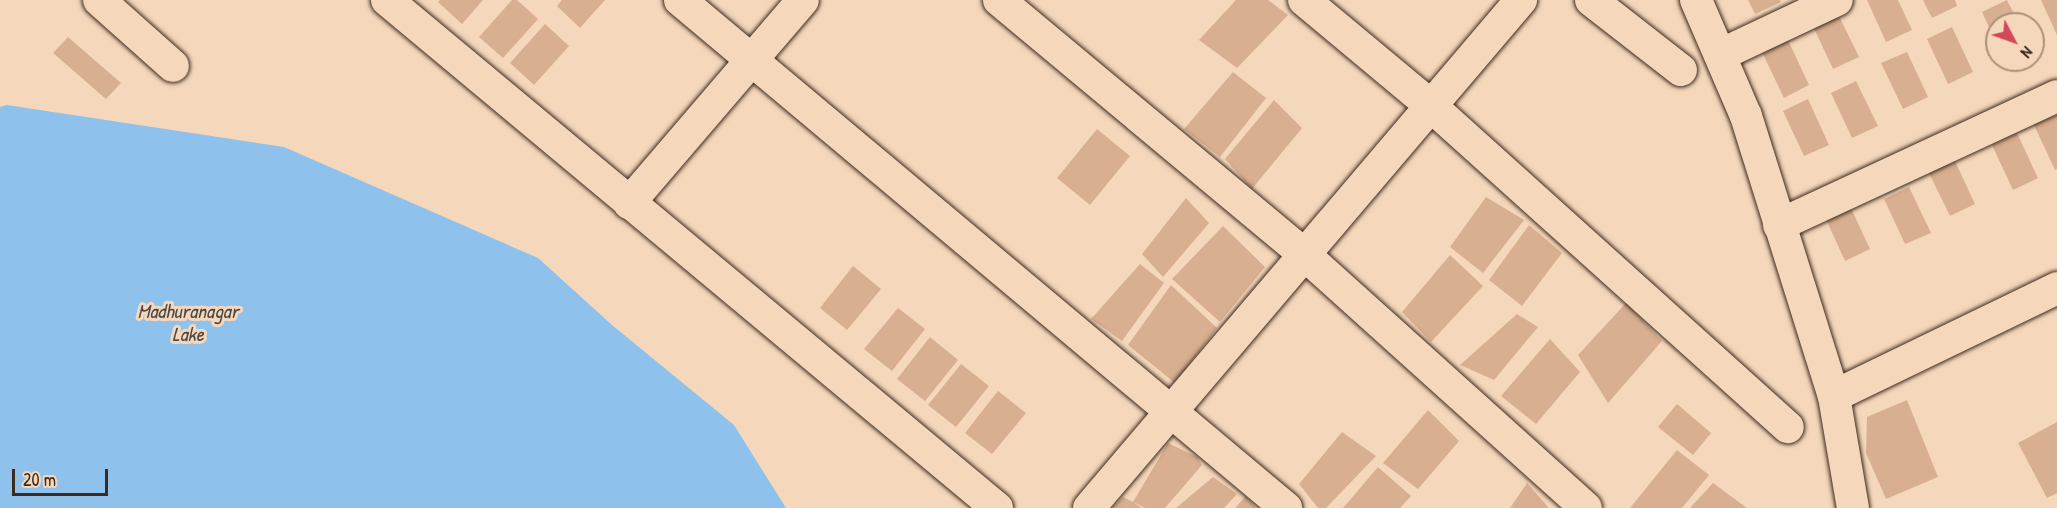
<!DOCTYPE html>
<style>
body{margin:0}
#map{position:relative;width:2057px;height:508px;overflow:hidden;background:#f5d8bb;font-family:"Patrick Hand",sans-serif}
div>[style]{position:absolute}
.water>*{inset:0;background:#8ec1eb}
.building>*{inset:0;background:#d8af90}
.roads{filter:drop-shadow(0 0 2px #3b2a1e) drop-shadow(0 0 2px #3b2a1e)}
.minor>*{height:32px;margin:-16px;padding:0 16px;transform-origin:16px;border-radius:16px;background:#f5d8bb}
span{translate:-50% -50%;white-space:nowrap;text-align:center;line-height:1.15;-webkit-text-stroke:6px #f5d8bb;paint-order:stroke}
.water-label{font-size:20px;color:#4c4847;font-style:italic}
.north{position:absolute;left:1985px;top:12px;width:60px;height:60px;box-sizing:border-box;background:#f5d8bb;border:2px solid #ab927c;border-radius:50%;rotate:131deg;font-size:16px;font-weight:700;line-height:24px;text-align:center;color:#3b2a1e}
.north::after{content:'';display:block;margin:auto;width:21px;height:27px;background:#d1495b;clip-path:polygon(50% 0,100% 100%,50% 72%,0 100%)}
.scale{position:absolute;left:12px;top:469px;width:96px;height:27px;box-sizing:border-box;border:3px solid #3b2a1e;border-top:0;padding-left:8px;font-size:18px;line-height:21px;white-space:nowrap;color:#3b2a1e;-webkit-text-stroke:4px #f5d8bb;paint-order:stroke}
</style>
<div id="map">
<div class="water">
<i style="clip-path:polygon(7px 105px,284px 147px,538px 258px,612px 325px,734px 425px,786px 508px,0 508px,0 107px)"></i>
</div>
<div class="building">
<i style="clip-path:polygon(440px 0,483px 0,462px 24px,438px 2px)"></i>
<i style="clip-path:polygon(512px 0,517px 0,538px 19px,503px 58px,479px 37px)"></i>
<i style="clip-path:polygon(562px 0,605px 0,580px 28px,557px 6px)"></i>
<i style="clip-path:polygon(1236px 0,1268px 0,1288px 15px,1237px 68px,1199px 40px)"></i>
<i style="clip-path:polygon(1748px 0,1780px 0,1781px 2px,1755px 14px)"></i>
<i style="clip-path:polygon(1867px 0,1898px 0,1912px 30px,1886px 42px)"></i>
<i style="clip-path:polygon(1923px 0,1955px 0,1957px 6px,1932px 18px)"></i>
<i style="clip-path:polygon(2007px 0,2019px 24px,1997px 24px,1997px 44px,1982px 12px)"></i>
<i style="clip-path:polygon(2041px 0,2057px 0,2057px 35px)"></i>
<i style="clip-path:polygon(1837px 12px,1859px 57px,1833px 69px,1812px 24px)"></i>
<i style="clip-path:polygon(545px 24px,569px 46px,534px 85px,510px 63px)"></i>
<i style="clip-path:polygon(1952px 27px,1973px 72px,1948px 84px,1927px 39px)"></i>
<i style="clip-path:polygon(68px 37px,121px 83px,106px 99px,53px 53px)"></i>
<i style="clip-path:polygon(1788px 40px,1809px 85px,1784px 98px,1762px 52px)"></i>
<i style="clip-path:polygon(1907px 52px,1928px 97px,1903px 109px,1881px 63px)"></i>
<i style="clip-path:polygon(1233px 72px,1266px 98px,1220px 157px,1184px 129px)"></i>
<i style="clip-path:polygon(1856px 81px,1878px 126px,1852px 138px,1831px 93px)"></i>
<i style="clip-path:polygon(1808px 99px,1829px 145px,1804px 156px,1783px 111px)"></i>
<i style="clip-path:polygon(1274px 100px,1302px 128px,1252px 189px,1225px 159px)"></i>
<i style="clip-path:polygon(2057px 114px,2057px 169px,2055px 170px,2034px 125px)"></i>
<i style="clip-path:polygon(1097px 129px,1130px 156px,1090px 205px,1057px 178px)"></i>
<i style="clip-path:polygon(2017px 133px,2038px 178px,2013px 190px,1992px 145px)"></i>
<i style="clip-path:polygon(1954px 159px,1975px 204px,1950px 216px,1928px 171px)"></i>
<i style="clip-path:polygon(1909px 187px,1931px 233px,1905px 244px,1884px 199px)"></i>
<i style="clip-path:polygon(1486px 197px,1524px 220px,1483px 273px,1450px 247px)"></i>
<i style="clip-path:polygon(1186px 198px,1209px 223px,1163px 277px,1142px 254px)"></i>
<i style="clip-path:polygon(1849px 204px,1870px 249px,1845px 261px,1824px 215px)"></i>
<i style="clip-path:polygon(1529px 225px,1562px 253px,1522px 306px,1489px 280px)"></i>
<i style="clip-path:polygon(1223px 226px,1265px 267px,1220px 322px,1172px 279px)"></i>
<i style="clip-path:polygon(1450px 255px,1483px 286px,1431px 342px,1402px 312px)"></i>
<i style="clip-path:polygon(1140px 264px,1164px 283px,1122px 341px,1091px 319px)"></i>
<i style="clip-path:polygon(853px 266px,881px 289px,847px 330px,820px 308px)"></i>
<i style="clip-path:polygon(1171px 285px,1217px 328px,1175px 383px,1128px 345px)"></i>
<i style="clip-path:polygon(1626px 303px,1662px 341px,1608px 403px,1578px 355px)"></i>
<i style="clip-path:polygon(898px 308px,925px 329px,892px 371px,864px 349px)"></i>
<i style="clip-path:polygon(1517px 314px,1538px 327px,1494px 380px,1460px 365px)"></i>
<i style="clip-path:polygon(930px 337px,958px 360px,925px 401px,897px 379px)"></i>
<i style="clip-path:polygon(1550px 339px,1580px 372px,1536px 424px,1501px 396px)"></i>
<i style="clip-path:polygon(961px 364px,989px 386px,956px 427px,928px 405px)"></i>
<i style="clip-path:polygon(998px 391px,1026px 413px,992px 454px,965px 433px)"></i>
<i style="clip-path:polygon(1907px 400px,1938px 477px,1886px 499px,1866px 453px,1867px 417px)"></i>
<i style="clip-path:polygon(1677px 404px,1711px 433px,1693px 455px,1658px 427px)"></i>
<i style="clip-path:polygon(1428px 410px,1459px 441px,1418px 489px,1383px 463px)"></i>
<i style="clip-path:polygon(2057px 422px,2057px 493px,2047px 498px,2018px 443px)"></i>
<i style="clip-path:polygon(1342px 432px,1376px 456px,1326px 508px,1318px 508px,1299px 484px)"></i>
<i style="clip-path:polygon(1168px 443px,1197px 457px,1202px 465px,1165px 508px,1145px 508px,1133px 502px)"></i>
<i style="clip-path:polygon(1677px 450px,1709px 475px,1682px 508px,1630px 508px)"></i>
<i style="clip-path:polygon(1378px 467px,1411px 496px,1400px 508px,1343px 508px)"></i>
<i style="clip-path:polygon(1213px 477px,1237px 494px,1224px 508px,1176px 508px)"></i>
<i style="clip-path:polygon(1527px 483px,1549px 508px,1510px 508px)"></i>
<i style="clip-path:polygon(1713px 483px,1747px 508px,1690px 508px)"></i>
<i style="clip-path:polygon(1246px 496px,1256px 508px,1235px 508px)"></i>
<i style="clip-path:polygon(1123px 497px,1133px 502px,1142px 508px,1112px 508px)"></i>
</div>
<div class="roads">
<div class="minor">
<i style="left:99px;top:0;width:99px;rotate:41.7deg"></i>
<i style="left:387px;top:0;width:794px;rotate:39.79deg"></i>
<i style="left:680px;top:0;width:791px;rotate:39.97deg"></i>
<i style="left:999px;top:0;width:398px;rotate:39.8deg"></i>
<i style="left:1305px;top:255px;width:378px;rotate:42deg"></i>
<i style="left:1304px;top:0;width:165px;rotate:39.8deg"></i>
<i style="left:1431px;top:106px;width:480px;rotate:42deg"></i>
<i style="left:1591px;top:0;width:114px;rotate:37.9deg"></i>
<i style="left:1696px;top:0;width:126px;rotate:66.7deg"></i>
<i style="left:1746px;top:116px;width:294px;rotate:72.6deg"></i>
<i style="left:1834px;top:396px;width:114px;rotate:80.4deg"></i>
<i style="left:1720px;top:55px;width:129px;rotate:-25.2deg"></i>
<i style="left:629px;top:203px;width:267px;rotate:-49.4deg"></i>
<i style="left:1779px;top:225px;width:306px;rotate:-24.9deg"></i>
<i style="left:1834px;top:396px;width:248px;rotate:-25.8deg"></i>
<i style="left:1089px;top:508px;width:667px;rotate:-49.62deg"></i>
</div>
</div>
<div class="water-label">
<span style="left:188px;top:322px">Madhuranagar<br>Lake</span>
</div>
<div class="north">N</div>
<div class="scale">20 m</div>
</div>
